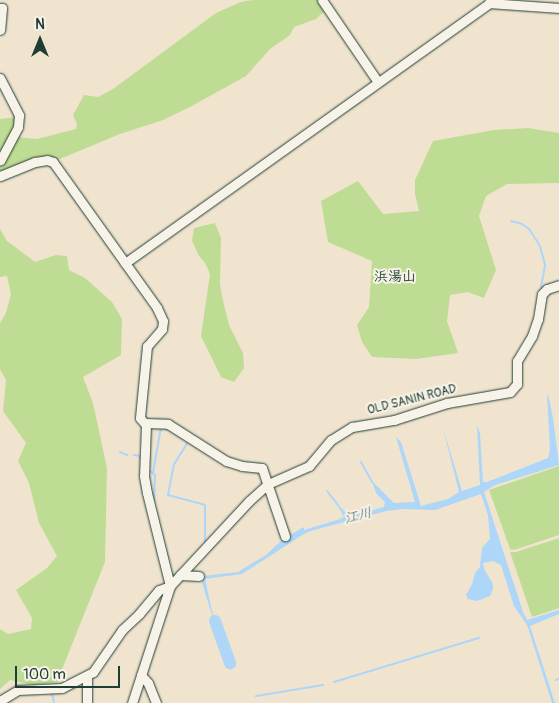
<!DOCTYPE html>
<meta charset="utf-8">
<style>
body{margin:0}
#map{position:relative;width:559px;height:703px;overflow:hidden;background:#f0e4cf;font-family:Pangolin,"Klee One",sans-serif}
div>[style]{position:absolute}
.green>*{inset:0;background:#bfdc94}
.water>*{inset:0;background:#add6f8}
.stream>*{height:2px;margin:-1px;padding:0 1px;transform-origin:1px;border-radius:1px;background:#add6f8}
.river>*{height:12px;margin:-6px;padding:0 6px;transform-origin:6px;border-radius:6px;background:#add6f8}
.roads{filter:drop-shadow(0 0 1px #1f3d34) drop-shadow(0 0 1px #1f3d34)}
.minor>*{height:9px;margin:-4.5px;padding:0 4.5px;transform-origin:4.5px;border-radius:4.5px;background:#f7f3e8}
span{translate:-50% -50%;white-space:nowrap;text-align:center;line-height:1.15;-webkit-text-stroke:4px #f7f3e8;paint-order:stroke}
.street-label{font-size:12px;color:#1f3d34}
.neighbourhood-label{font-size:14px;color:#1f3d34;font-weight:700}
.water-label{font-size:14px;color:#3b5c5b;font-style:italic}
.north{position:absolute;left:15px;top:15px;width:50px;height:50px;-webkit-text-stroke:4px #f7f3e8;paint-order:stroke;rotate:0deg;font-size:14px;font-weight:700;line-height:20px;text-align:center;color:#1f3d34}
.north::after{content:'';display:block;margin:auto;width:18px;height:22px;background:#1f3d34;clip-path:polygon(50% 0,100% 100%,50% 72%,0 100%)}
.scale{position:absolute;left:15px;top:666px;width:105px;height:22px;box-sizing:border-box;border:2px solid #1f3d34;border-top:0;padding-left:6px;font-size:15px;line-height:18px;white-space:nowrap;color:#1f3d34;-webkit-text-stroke:4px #f7f3e8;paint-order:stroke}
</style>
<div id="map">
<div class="green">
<i style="clip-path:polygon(253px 0,319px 0,326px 10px,316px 19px,294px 27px,290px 35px,270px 49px,246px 76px,190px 107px,163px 120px,120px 134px,55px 161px,0 174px,0 165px,16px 137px,37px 139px,76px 129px,77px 124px,73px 115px,84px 95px,98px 97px,113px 89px,216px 13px,241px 2px)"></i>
<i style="clip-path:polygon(16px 117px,17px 121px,0 155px,0 119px)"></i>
<i style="clip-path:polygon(528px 128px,559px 133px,559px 183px,507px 184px,486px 196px,479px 216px,496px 270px,484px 298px,468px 292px,450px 295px,447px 321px,458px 353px,416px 359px,372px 357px,362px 342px,357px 325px,369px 307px,372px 261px,328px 242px,321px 201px,358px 181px,383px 214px,419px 211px,415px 194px,415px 180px,433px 141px,494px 130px)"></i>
<i style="clip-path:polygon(215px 223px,221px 238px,220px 284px,222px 296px,229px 325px,243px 353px,244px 368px,234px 382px,221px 377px,201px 336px,210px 274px,205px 263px,199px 256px,192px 241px,194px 228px)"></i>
<i style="clip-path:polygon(0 229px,7px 241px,35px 262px,56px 255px,67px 256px,69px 270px,85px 278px,112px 302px,122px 319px,121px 355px,83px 377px,93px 403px,107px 468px,105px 562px,57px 682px,33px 685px,10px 680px,0 689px,0 629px,8px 634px,31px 629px,32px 618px,16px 590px,47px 568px,57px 556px,39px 523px,29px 483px,18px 461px,26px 443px,3px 411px,6px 380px,0 369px,0 323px,6px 313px,11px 294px,7px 276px,0 277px)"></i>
<i style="clip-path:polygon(559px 466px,559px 535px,514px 550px,510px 549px,489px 490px)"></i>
<i style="clip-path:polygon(559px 538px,559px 608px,532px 617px,510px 552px,516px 552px)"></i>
</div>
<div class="water">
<i style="clip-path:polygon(547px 394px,549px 398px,553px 418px,559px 465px,495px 485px,484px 492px,523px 612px,527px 620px,559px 610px,559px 614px,530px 626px,555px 703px,552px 703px,527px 625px,514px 606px,501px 565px,493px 561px,483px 563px,484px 569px,493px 584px,493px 589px,490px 596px,477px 601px,468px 599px,466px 595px,472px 584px,475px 573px,480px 567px,482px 548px,490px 539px,488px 515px,481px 494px,435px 510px,403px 509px,386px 511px,314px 530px,304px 534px,242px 574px,205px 579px,212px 611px,221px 637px,219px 637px,202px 583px,202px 576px,238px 572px,266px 555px,283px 539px,304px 527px,304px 530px,340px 519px,344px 517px,336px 503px,350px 516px,384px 507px,385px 502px,376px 493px,372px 481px,394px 503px,415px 502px,396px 437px,401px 442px,421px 506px,448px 499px,459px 492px,443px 428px,462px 491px,480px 485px,477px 425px,480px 433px,483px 482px,487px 482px,548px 458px,550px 450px)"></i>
</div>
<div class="stream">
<i style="left:511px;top:221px;width:11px;rotate:15deg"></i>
<i style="left:522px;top:224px;width:9px;rotate:36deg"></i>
<i style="left:529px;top:229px;width:20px;rotate:57deg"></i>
<i style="left:540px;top:246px;width:20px;rotate:75deg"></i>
<i style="left:545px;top:265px;width:23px;rotate:100deg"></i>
<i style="left:188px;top:442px;width:26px;rotate:122deg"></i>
<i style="left:174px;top:464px;width:32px;rotate:101deg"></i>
<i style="left:168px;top:495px;width:38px;rotate:15deg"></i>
<i style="left:205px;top:505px;width:37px;rotate:90deg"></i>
<i style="left:120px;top:452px;width:8px;rotate:23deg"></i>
<i style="left:134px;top:455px;width:6px;rotate:9deg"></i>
<i style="left:140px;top:456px;width:3px;rotate:90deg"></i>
<i style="left:361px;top:462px;width:23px;rotate:61deg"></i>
<i style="left:147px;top:469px;width:10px;rotate:37deg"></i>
<i style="left:155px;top:475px;width:30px;rotate:92deg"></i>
<i style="left:153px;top:473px;width:47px;rotate:-80.1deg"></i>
<i style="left:327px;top:491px;width:18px;rotate:52deg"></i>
<i style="left:157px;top:517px;width:61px;rotate:75.7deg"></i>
<i style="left:556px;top:680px;width:3px;rotate:-18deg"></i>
<i style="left:334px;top:682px;width:152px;rotate:-16.9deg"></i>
<i style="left:47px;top:693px;width:5px"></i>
<i style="left:52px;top:693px;width:10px;rotate:79deg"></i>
<i style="left:256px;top:696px;width:68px;rotate:-9.3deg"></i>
</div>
<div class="river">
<i style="left:215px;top:621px;width:45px;rotate:70.3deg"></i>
</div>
<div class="roads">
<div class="minor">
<i style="left:322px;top:0;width:99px;rotate:55.7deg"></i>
<i style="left:0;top:8px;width:2px"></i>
<i style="left:2px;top:8px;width:22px;rotate:95deg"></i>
<i style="left:0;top:78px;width:42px;rotate:62.8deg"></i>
<i style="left:19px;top:115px;width:12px;rotate:95deg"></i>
<i style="left:18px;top:127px;width:38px;rotate:118deg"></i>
<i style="left:0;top:176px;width:38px;rotate:-22deg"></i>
<i style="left:35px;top:162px;width:12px;rotate:-9deg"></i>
<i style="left:47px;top:160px;width:6px;rotate:18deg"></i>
<i style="left:53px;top:162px;width:179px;rotate:54.5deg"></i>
<i style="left:157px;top:308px;width:14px;rotate:65deg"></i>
<i style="left:163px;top:321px;width:8px;rotate:97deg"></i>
<i style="left:162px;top:329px;width:23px;rotate:131deg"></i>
<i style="left:147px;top:346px;width:72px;rotate:95.6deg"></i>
<i style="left:140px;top:418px;width:9px;rotate:49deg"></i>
<i style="left:146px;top:425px;width:51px;rotate:92.2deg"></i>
<i style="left:144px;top:476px;width:17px;rotate:80deg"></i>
<i style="left:147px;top:493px;width:96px;rotate:76.1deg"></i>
<i style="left:170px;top:586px;width:12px;rotate:160deg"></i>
<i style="left:159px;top:590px;width:31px;rotate:130deg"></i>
<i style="left:139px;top:614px;width:23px;rotate:137deg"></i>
<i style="left:122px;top:630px;width:51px;rotate:124.6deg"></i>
<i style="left:93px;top:672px;width:35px;rotate:153deg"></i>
<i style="left:62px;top:688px;width:44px;rotate:177.4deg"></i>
<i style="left:18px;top:690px;width:21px;rotate:149deg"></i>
<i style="left:125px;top:263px;width:447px;rotate:-35.5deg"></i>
<i style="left:489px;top:3px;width:70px;rotate:4.1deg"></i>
<i style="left:145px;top:423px;width:23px;rotate:2deg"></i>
<i style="left:168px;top:424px;width:69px;rotate:32.5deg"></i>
<i style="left:226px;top:461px;width:17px;rotate:17deg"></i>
<i style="left:242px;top:466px;width:20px;rotate:6deg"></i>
<i style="left:262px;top:468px;width:72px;rotate:71.3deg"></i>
<i style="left:180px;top:575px;width:19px;rotate:3deg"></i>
<i style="left:141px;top:675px;width:11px;rotate:49deg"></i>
<i style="left:148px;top:683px;width:22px;rotate:68deg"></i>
<i style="left:87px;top:676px;width:27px;rotate:90deg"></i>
<i style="left:132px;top:703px;width:123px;rotate:-72deg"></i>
<i style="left:170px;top:586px;width:116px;rotate:-47.1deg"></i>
<i style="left:249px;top:501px;width:25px;rotate:-42deg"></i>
<i style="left:268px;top:484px;width:45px;rotate:-23.7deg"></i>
<i style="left:309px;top:466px;width:34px;rotate:-50deg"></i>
<i style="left:331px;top:440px;width:25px;rotate:-32deg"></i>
<i style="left:352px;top:427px;width:43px;rotate:-9.5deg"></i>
<i style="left:394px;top:420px;width:56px;rotate:-17.8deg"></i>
<i style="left:447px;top:403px;width:64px;rotate:-9.9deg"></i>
<i style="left:510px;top:392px;width:11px;rotate:-49deg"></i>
<i style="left:517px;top:384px;width:23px;rotate:-90deg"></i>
<i style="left:517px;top:361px;width:29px;rotate:-59deg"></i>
<i style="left:532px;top:336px;width:18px;rotate:-71deg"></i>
<i style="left:538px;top:319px;width:25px;rotate:-81deg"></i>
<i style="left:542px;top:294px;width:7px;rotate:-45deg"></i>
<i style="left:547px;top:289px;width:13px;rotate:-18deg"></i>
</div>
</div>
<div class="street-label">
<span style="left:412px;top:400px;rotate:-14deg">OLD SANIN ROAD</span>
</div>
<div class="neighbourhood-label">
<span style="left:395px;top:277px">浜湯山</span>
</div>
<div class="water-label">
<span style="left:358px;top:516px;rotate:-14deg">江川</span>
</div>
<div class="north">N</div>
<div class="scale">100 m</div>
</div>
